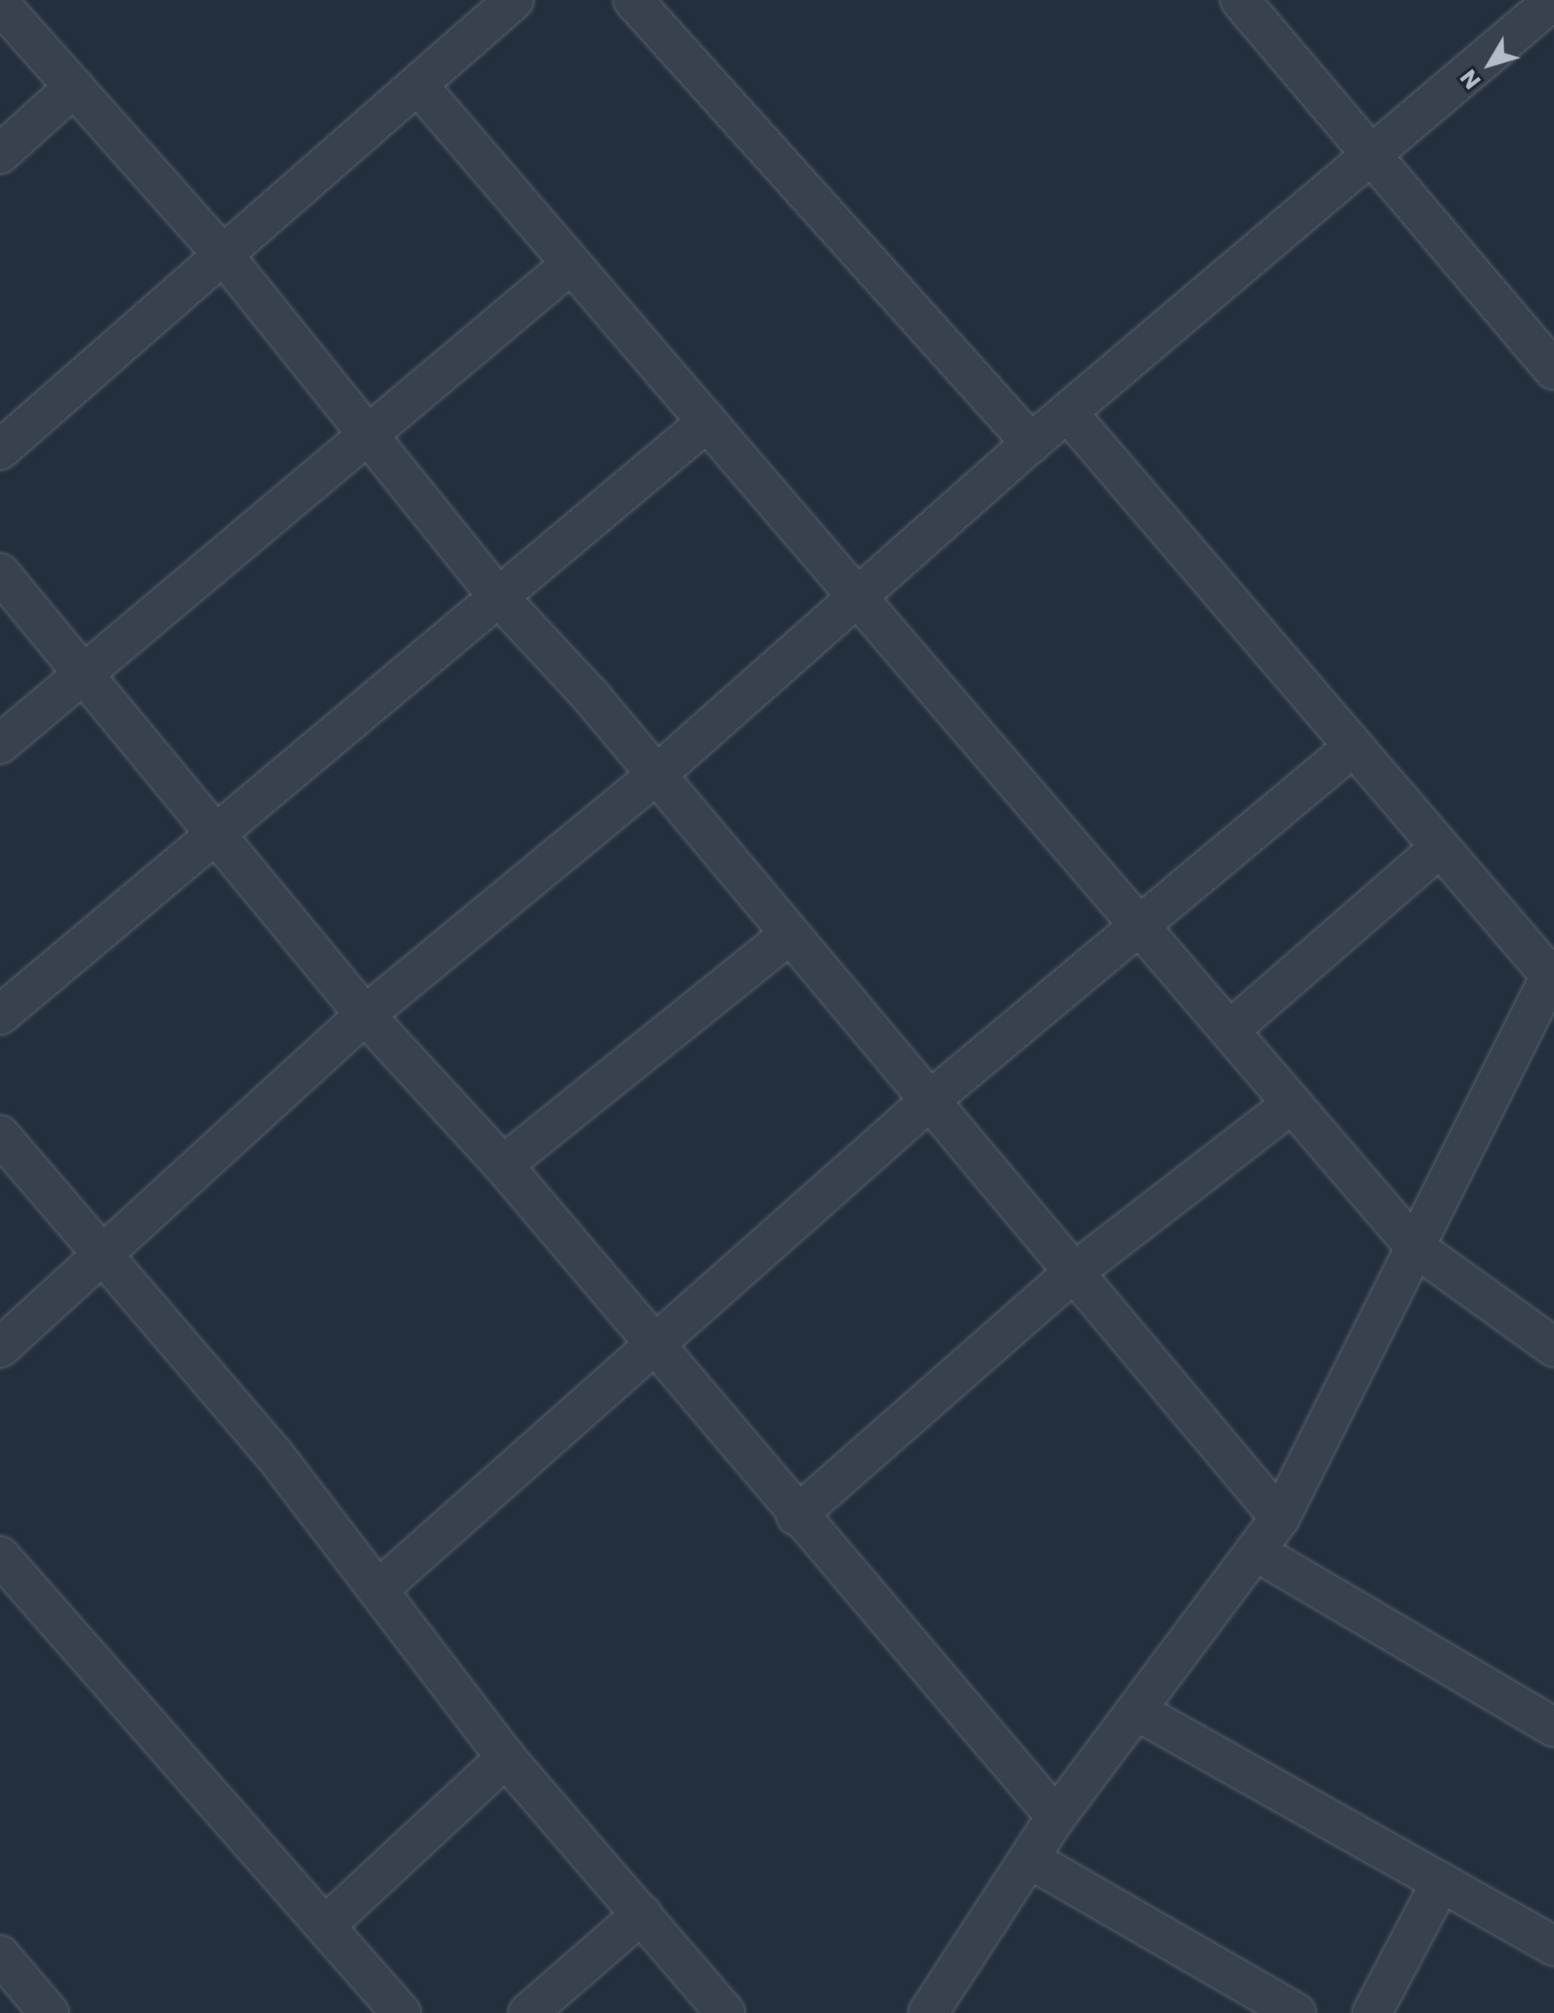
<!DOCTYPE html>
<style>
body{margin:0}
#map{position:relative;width:1554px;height:2013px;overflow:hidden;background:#242f3e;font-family:Poppins,sans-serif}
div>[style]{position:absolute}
.roads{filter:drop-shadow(0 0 2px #565f6c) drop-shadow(0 0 2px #565f6c)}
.street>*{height:38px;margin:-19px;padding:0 19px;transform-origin:19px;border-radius:19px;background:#38414e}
span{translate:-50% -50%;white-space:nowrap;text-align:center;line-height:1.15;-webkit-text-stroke:8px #1d2633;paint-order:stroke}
.north{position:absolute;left:1450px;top:24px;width:80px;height:80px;-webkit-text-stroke:6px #1d2633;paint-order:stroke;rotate:232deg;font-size:22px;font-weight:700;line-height:32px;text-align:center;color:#b4bcc9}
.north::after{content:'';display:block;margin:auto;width:28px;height:36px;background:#b4bcc9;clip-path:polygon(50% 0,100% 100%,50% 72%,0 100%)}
</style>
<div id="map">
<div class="roads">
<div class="street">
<i style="left:633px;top:0;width:596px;rotate:48.06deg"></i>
<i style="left:1240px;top:0;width:485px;rotate:49.7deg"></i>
<i style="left:0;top:4px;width:339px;rotate:48.4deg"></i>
<i style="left:225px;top:257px;width:431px;rotate:51.2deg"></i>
<i style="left:495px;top:593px;width:138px;rotate:47.1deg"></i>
<i style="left:589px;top:694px;width:1075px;rotate:50.02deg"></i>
<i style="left:418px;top:85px;width:1533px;rotate:49.37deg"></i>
<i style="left:1416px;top:1248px;width:170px;rotate:35.7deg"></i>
<i style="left:0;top:154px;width:100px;rotate:-42.2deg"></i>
<i style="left:1068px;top:413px;width:747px;rotate:49.4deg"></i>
<i style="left:0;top:450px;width:683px;rotate:-41.2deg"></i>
<i style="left:0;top:573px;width:573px;rotate:50.45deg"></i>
<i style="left:365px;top:1015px;width:204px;rotate:47.4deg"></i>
<i style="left:503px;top:1165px;width:855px;rotate:49.7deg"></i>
<i style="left:0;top:744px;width:746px;rotate:-40.05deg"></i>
<i style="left:0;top:1015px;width:923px;rotate:-39.99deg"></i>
<i style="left:1230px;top:1030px;width:276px;rotate:-41deg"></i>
<i style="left:0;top:1135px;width:424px;rotate:49.4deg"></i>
<i style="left:276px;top:1457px;width:379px;rotate:52.6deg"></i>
<i style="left:506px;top:1758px;width:336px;rotate:49.3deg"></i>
<i style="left:503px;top:1165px;width:366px;rotate:-38.8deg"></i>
<i style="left:0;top:1348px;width:494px;rotate:-42.4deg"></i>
<i style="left:365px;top:1015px;width:376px;rotate:-39.5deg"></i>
<i style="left:655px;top:776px;width:502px;rotate:-41.53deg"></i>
<i style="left:1031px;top:443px;width:685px;rotate:-40.27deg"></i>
<i style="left:796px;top:1516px;width:368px;rotate:-41.3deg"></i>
<i style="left:1073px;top:1273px;width:277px;rotate:-37.7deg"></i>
<i style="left:1255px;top:1551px;width:347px;rotate:30.5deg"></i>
<i style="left:0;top:1556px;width:608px;rotate:48.73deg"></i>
<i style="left:381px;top:1587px;width:731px;rotate:-41.56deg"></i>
<i style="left:928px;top:1102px;width:551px;rotate:-39.85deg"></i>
<i style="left:1137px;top:1711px;width:479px;rotate:29.4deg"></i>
<i style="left:1033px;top:1861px;width:304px;rotate:30deg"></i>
<i style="left:326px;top:1925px;width:246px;rotate:-42.9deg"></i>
<i style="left:0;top:1955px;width:76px;rotate:49.8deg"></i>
<i style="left:528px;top:2013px;width:151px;rotate:-41deg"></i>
<i style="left:928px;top:2013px;width:234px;rotate:-56.9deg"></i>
<i style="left:1056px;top:1817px;width:374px;rotate:-53.2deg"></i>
<i style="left:1280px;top:1518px;width:614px;rotate:-63.52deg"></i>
<i style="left:1372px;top:2013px;width:148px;rotate:-62.2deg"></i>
</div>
</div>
<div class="north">N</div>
</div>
